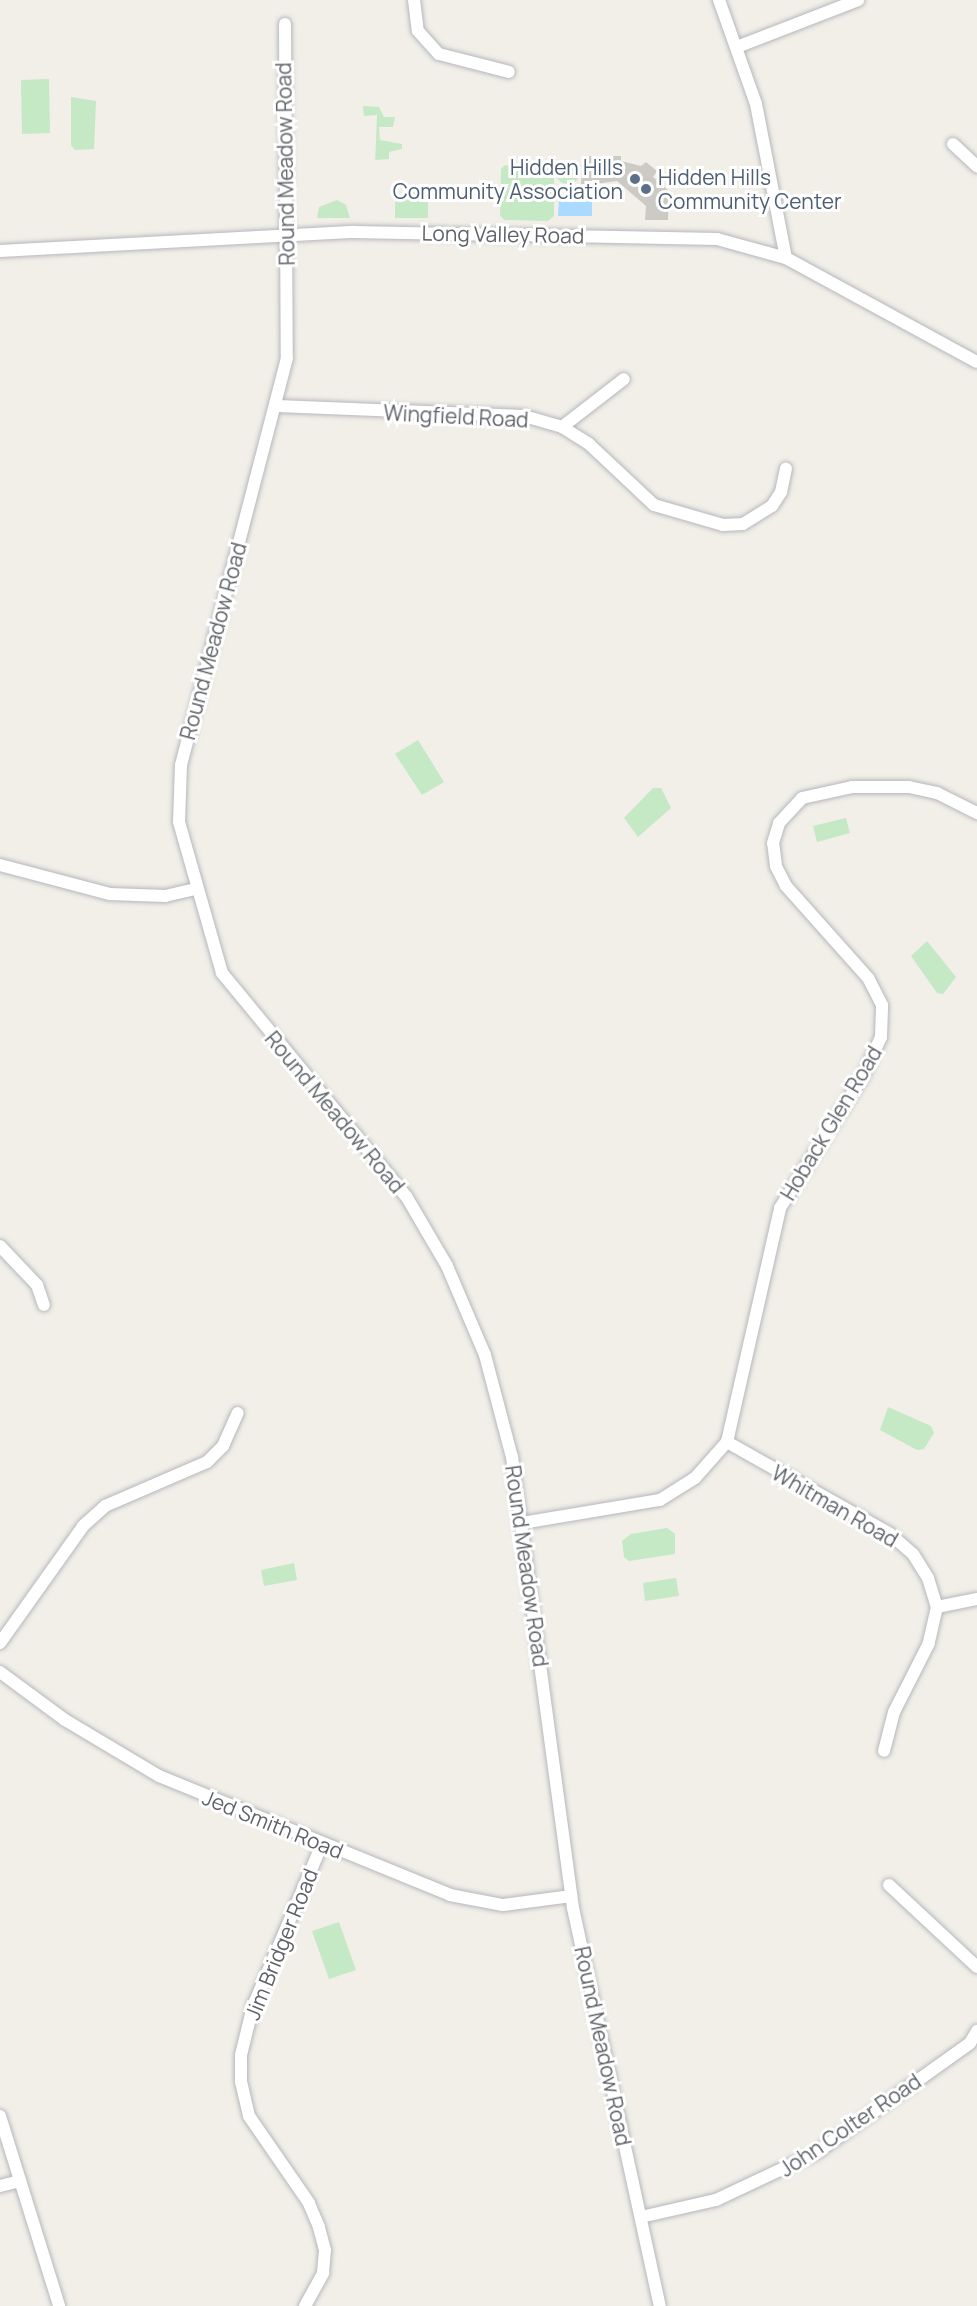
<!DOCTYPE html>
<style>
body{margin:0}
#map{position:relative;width:977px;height:2306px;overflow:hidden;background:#f1efe8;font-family:Manrope,sans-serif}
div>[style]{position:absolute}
.green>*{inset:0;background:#c5e8c5}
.round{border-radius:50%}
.water>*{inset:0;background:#aadaff}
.building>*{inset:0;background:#cccac5}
.roads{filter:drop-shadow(0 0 2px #b5b8bc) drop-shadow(0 0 2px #b5b8bc)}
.minor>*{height:12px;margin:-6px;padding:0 6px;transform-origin:6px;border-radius:6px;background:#fff}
.dots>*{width:16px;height:16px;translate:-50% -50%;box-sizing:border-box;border:3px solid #fff;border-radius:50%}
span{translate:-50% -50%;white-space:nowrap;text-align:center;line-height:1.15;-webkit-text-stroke:6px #fff;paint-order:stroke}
.street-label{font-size:21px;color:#5f6368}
.service-label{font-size:21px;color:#4e5e75}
.right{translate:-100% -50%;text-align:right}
.left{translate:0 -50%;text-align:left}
</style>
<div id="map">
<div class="green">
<i style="clip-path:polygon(49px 79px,50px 133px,22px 134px,21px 80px)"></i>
<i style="clip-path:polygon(71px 97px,96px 101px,94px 149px,75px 150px,71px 145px)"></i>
<i style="clip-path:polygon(363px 106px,379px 107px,384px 117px,395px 117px,393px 127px,379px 127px,380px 140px,402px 144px,402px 149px,389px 152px,389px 159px,375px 160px,375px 164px,377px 115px,364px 116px)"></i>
<i class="round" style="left:556px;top:160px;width:24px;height:24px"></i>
<i style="clip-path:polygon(505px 165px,527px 171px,549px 167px,554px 172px,554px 216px,548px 221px,504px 220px,500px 215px,501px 169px)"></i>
<i style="clip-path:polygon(428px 185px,428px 218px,395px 218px,395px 203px,401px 194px,410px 194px,412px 186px)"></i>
<i style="clip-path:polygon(337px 200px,346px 205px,350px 218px,317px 218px,319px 207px)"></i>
<i style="clip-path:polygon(418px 740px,444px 782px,422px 795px,395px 754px)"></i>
<i style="clip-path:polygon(653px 788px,661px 788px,671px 808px,638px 837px,624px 818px)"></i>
<i style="clip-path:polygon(846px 818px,850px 833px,817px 842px,813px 826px)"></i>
<i style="clip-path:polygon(927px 941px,956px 977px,943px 994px,937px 993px,911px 956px)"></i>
<i style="clip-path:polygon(888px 1407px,931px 1426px,934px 1433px,924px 1449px,917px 1450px,880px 1430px)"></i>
<i style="clip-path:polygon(667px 1528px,675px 1534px,675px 1554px,629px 1561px,624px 1557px,622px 1541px,631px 1534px)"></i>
<i style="clip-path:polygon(294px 1563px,297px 1580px,264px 1586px,261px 1570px)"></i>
<i style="clip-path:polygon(676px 1578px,679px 1596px,645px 1601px,643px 1583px)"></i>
<i style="clip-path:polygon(339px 1922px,356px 1970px,329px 1979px,312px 1931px)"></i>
</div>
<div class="water">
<i style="clip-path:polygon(587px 198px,592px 198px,592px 216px,558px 216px,559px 200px)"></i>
</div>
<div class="building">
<i style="clip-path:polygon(582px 156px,621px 156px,621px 161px,641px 166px,646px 162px,657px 171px,653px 177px,669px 191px,668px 220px,645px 220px,646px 206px,617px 181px,581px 186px)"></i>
</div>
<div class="roads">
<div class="minor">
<i style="left:414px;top:0;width:31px;rotate:83deg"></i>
<i style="left:418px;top:31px;width:31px;rotate:48deg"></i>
<i style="left:439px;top:54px;width:72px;rotate:14.4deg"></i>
<i style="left:719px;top:0;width:110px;rotate:70.4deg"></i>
<i style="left:756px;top:104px;width:157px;rotate:79deg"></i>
<i style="left:285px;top:24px;width:334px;rotate:89.7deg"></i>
<i style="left:287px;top:358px;width:421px;rotate:104.6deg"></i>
<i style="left:181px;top:765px;width:57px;rotate:92deg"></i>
<i style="left:179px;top:822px;width:157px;rotate:74.1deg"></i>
<i style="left:222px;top:973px;width:289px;rotate:50.5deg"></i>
<i style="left:406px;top:1196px;width:81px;rotate:59.6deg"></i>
<i style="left:447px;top:1266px;width:97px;rotate:66.9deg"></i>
<i style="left:485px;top:1355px;width:106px;rotate:75.2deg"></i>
<i style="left:512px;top:1457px;width:455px;rotate:82.3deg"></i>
<i style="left:573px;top:1908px;width:407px;rotate:77.7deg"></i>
<i style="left:737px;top:47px;width:130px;rotate:-21.2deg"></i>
<i style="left:953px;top:144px;width:33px;rotate:43deg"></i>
<i style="left:0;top:251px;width:355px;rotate:-3.1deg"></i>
<i style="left:354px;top:232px;width:363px;rotate:1.1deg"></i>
<i style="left:717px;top:239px;width:72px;rotate:15.4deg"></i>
<i style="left:786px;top:258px;width:217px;rotate:28.6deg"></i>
<i style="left:277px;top:406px;width:247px;rotate:2.3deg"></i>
<i style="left:524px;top:416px;width:40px;rotate:16deg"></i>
<i style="left:562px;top:427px;width:32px;rotate:32deg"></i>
<i style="left:589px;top:444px;width:89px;rotate:43.2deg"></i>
<i style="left:654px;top:505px;width:72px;rotate:16.2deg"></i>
<i style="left:723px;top:525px;width:20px;rotate:-3deg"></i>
<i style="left:743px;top:524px;width:34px;rotate:-32deg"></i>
<i style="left:772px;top:506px;width:17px;rotate:-57deg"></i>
<i style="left:781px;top:492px;width:24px;rotate:-78deg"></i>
<i style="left:562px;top:427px;width:78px;rotate:-37.7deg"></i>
<i style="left:0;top:865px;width:114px;rotate:14.8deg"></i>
<i style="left:110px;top:894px;width:55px;rotate:2.1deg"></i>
<i style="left:165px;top:896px;width:31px;rotate:-13deg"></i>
<i style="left:0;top:1246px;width:54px;rotate:46.5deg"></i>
<i style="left:37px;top:1285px;width:21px;rotate:71deg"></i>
<i style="left:727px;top:1442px;width:187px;rotate:29.4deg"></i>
<i style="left:890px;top:1534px;width:30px;rotate:41deg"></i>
<i style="left:913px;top:1554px;width:28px;rotate:58deg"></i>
<i style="left:928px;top:1578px;width:30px;rotate:73deg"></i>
<i style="left:937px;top:1607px;width:37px;rotate:103deg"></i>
<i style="left:929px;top:1643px;width:77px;rotate:116.9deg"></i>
<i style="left:894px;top:1712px;width:40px;rotate:104.4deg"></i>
<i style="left:522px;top:1523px;width:140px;rotate:-9.5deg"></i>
<i style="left:660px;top:1500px;width:41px;rotate:-32.2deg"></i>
<i style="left:695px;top:1478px;width:48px;rotate:-48.4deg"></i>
<i style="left:727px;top:1442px;width:240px;rotate:-77.2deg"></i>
<i style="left:780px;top:1208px;width:156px;rotate:-57.8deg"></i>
<i style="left:863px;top:1076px;width:43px;rotate:-65.2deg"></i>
<i style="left:881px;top:1037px;width:32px;rotate:-88deg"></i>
<i style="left:882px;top:1005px;width:29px;rotate:-117deg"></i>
<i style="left:869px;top:979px;width:125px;rotate:-131.7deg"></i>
<i style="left:786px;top:886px;width:22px;rotate:-117deg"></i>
<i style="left:776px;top:866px;width:23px;rotate:-97deg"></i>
<i style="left:773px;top:843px;width:21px;rotate:-73deg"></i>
<i style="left:779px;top:823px;width:34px;rotate:-47deg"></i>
<i style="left:802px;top:798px;width:51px;rotate:-12.4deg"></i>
<i style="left:852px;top:787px;width:57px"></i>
<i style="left:909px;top:787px;width:29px;rotate:12deg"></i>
<i style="left:937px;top:793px;width:45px;rotate:26.6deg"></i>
<i style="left:937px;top:1607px;width:41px;rotate:-11.3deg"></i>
<i style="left:0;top:1643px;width:143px;rotate:-54.6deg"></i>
<i style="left:83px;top:1526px;width:30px;rotate:-42deg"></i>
<i style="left:105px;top:1506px;width:111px;rotate:-23.3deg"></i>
<i style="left:207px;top:1462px;width:23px;rotate:-45deg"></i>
<i style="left:223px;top:1446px;width:36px;rotate:-66deg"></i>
<i style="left:0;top:1672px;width:81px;rotate:36.4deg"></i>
<i style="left:65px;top:1720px;width:109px;rotate:30.8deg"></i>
<i style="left:159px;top:1776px;width:314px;rotate:22.2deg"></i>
<i style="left:450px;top:1895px;width:54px;rotate:10.7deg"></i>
<i style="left:503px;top:1905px;width:69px;rotate:-7.5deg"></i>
<i style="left:889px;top:1885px;width:120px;rotate:43deg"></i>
<i style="left:0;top:2116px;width:199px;rotate:72.7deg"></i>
<i style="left:0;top:2186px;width:21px;rotate:-14deg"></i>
<i style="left:641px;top:2217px;width:77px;rotate:-12.8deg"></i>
<i style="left:716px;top:2200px;width:110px;rotate:-25.2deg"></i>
<i style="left:816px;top:2153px;width:189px;rotate:-35.5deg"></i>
<i style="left:970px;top:2043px;width:14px;rotate:-60deg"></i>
<i style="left:305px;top:2306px;width:38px;rotate:-61deg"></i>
<i style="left:323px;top:2273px;width:23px;rotate:-85deg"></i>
<i style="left:325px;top:2250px;width:24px;rotate:-105deg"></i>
<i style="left:319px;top:2227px;width:26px;rotate:-113deg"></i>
<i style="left:309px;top:2203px;width:106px;rotate:-124.6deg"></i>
<i style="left:249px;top:2116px;width:35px;rotate:-103deg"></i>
<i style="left:241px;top:2082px;width:27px;rotate:-90deg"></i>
<i style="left:241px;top:2055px;width:50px;rotate:-76.2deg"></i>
<i style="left:253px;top:2006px;width:176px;rotate:-66.9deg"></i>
</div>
</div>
<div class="dots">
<i style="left:635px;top:179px;background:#5c6f8a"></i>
<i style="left:646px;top:189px;background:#5c6f8a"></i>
</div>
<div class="street-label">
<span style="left:285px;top:164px;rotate:-91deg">Round Meadow Road</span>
<span style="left:503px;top:234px;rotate:1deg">Long Valley Road</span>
<span style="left:456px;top:416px;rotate:3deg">Wingfield Road</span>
<span style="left:213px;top:641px;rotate:-75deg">Round Meadow Road</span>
<span style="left:335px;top:1112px;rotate:50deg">Round Meadow Road</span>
<span style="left:831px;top:1123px;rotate:-59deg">Hoback Glen Road</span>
<span style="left:835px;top:1506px;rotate:30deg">Whitman Road</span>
<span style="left:527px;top:1566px;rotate:82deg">Round Meadow Road</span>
<span style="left:273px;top:1824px;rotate:22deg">Jed Smith Road</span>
<span style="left:281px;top:1944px;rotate:-68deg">Jim Bridger Road</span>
<span style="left:603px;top:2046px;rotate:78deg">Round Meadow Road</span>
<span style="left:850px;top:2125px;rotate:-34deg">John Colter Road</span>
</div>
<div class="service-label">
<span class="right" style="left:623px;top:179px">Hidden Hills<br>Community Association</span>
<span class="left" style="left:658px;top:189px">Hidden Hills<br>Community Center</span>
</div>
</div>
